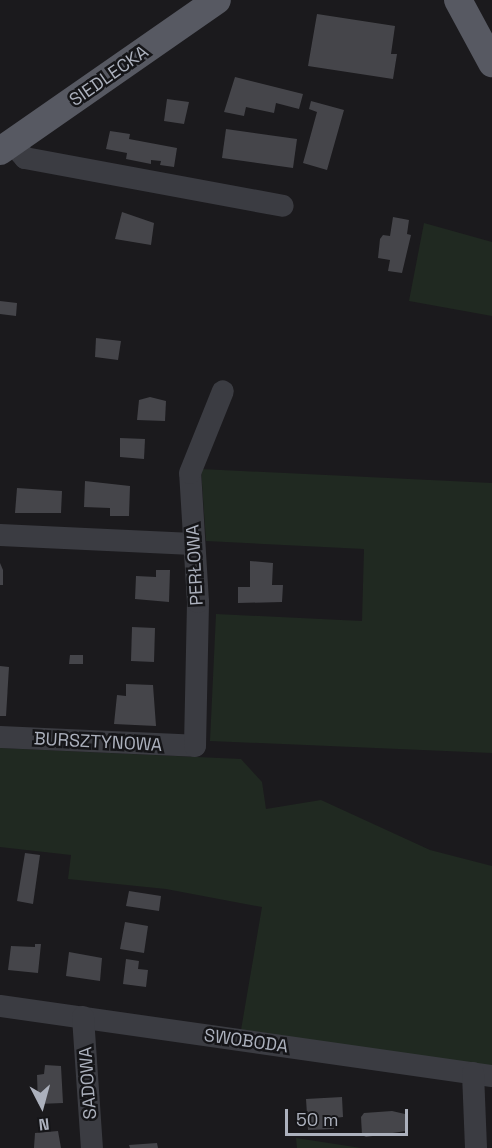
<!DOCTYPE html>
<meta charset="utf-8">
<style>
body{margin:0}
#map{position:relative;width:492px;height:1148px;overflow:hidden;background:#1b1a1d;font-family:"Space Grotesk",sans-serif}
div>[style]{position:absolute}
.green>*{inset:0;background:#202921}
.building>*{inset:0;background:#45454a}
.minor>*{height:22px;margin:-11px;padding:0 11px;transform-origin:11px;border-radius:11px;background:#3b3c42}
.major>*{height:28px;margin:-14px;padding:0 14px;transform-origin:14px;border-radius:14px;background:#575962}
span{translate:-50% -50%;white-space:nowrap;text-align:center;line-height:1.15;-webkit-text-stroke:5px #151518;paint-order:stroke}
.street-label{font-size:18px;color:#acb1bd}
.north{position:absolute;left:12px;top:1076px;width:60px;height:60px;-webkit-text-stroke:4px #151518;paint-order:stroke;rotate:174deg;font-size:16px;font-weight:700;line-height:24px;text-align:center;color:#acb1bd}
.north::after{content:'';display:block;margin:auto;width:21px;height:27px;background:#acb1bd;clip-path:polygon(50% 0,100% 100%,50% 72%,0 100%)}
.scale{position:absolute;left:285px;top:1109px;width:123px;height:27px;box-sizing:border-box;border:3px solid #acb1bd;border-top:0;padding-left:8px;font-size:18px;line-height:21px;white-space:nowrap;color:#acb1bd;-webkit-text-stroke:4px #151518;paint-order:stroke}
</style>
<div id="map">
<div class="green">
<i style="clip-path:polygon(424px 223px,492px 242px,492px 316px,409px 301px)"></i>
<i style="clip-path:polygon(201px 469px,492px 483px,492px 753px,210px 741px,216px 614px,362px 621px,364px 549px,206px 541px)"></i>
<i style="clip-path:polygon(0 748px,241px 759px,262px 782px,266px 809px,321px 800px,430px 850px,492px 866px,492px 1067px,241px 1030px,262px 907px,166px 889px,68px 879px,71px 855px,0 847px)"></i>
<i style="clip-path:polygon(296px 1138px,361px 1148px,297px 1148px)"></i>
</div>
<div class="building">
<i style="clip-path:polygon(317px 14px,395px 26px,391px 54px,397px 54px,393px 79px,308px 66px)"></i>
<i style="clip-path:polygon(235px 77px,303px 94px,299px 109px,276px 103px,274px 113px,246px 107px,244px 116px,224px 112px)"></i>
<i style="clip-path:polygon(167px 99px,189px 102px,184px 124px,164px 121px)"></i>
<i style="clip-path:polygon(311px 101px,344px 110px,327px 170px,303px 163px,317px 112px,309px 109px)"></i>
<i style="clip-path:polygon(226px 129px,297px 139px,293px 168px,222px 158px)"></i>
<i style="clip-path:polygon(110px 131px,130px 134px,129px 139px,177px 148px,174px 167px,160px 165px,161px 161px,151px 160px,151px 164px,126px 159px,127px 153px,106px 149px)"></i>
<i style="clip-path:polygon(122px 212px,154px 223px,151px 245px,115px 239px)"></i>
<i style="clip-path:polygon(393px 217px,409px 220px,407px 234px,411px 235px,402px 273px,388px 271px,390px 260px,378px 258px,380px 239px,383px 235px,390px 236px)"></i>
<i style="clip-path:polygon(0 301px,17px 303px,16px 316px,0 314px)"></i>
<i style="clip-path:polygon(96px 338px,121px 341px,118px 360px,95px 357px)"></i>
<i style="clip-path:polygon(150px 397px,166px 401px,165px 421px,137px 420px,139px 400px)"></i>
<i style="clip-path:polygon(120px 438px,145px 439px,144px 459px,120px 457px)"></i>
<i style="clip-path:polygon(85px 481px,130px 486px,129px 516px,110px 516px,110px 508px,84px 507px)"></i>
<i style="clip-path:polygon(17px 488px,62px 491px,61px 513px,15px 513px)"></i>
<i style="clip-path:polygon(250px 561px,273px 563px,272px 585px,283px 585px,282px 602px,238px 603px,238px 587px,250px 587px)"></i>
<i style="clip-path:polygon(0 563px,3px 570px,3px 585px,0 585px)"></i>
<i style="clip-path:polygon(156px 570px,170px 570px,169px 602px,135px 599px,136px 576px,156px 577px)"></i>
<i style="clip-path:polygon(132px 627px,155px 628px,154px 662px,131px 661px)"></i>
<i style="clip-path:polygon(70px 655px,83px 655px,83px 664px,69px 664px)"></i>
<i style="clip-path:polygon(0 666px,9px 667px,6px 716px,0 716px)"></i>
<i style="clip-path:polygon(126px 684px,153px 685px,156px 726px,114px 724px,117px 695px,126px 696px)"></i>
<i style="clip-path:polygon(25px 853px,40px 855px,33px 904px,17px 901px)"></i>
<i style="clip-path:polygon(129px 891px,161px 896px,159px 911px,126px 906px)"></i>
<i style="clip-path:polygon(125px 922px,148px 926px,144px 953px,120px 949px)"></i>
<i style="clip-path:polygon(35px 944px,41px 944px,38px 973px,8px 970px,11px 946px,35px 947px)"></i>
<i style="clip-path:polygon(69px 952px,102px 958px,100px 981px,66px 976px)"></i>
<i style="clip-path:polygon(126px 959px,139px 961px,138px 969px,148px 970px,146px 987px,123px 984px)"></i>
<i style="clip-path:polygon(45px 1065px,61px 1066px,63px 1103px,38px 1104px,37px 1075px,44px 1074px)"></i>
<i style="clip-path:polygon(342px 1097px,343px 1117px,334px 1118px,334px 1129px,308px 1130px,306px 1099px)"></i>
<i style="clip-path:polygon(392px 1111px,405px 1114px,406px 1131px,366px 1137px,362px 1135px,361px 1117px,364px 1113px)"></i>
<i style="clip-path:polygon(58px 1131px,61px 1148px,34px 1148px,35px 1133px)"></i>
<i style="clip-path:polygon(157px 1143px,158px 1148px,130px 1148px,129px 1145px)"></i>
</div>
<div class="minor">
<i style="left:12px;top:143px;width:20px;rotate:49deg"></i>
<i style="left:25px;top:158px;width:262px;rotate:10.5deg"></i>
<i style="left:0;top:535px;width:193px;rotate:2.7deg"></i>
<i style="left:0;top:737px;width:195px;rotate:2.6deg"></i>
<i style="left:195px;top:746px;width:144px;rotate:-88.8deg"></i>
<i style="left:198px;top:602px;width:129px;rotate:-93.5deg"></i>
<i style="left:190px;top:473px;width:88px;rotate:-68.1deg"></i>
<i style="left:0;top:1006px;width:497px;rotate:8.1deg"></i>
<i style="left:83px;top:1017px;width:131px;rotate:86.1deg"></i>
<i style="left:473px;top:1073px;width:75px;rotate:87.7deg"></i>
</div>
<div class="major">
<i style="left:458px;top:0;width:72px;rotate:61.6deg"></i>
<i style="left:0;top:151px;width:264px;rotate:-34.8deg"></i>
</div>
<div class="street-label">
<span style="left:109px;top:76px;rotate:-35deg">SIEDLECKA</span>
<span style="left:195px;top:565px;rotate:-93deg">PERŁOWA</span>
<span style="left:98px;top:742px;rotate:3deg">BURSZTYNOWA</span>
<span style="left:246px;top:1041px;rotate:8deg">SWOBODA</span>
<span style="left:88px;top:1083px;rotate:-94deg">SADOWA</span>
</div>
<div class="north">N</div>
<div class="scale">50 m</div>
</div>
